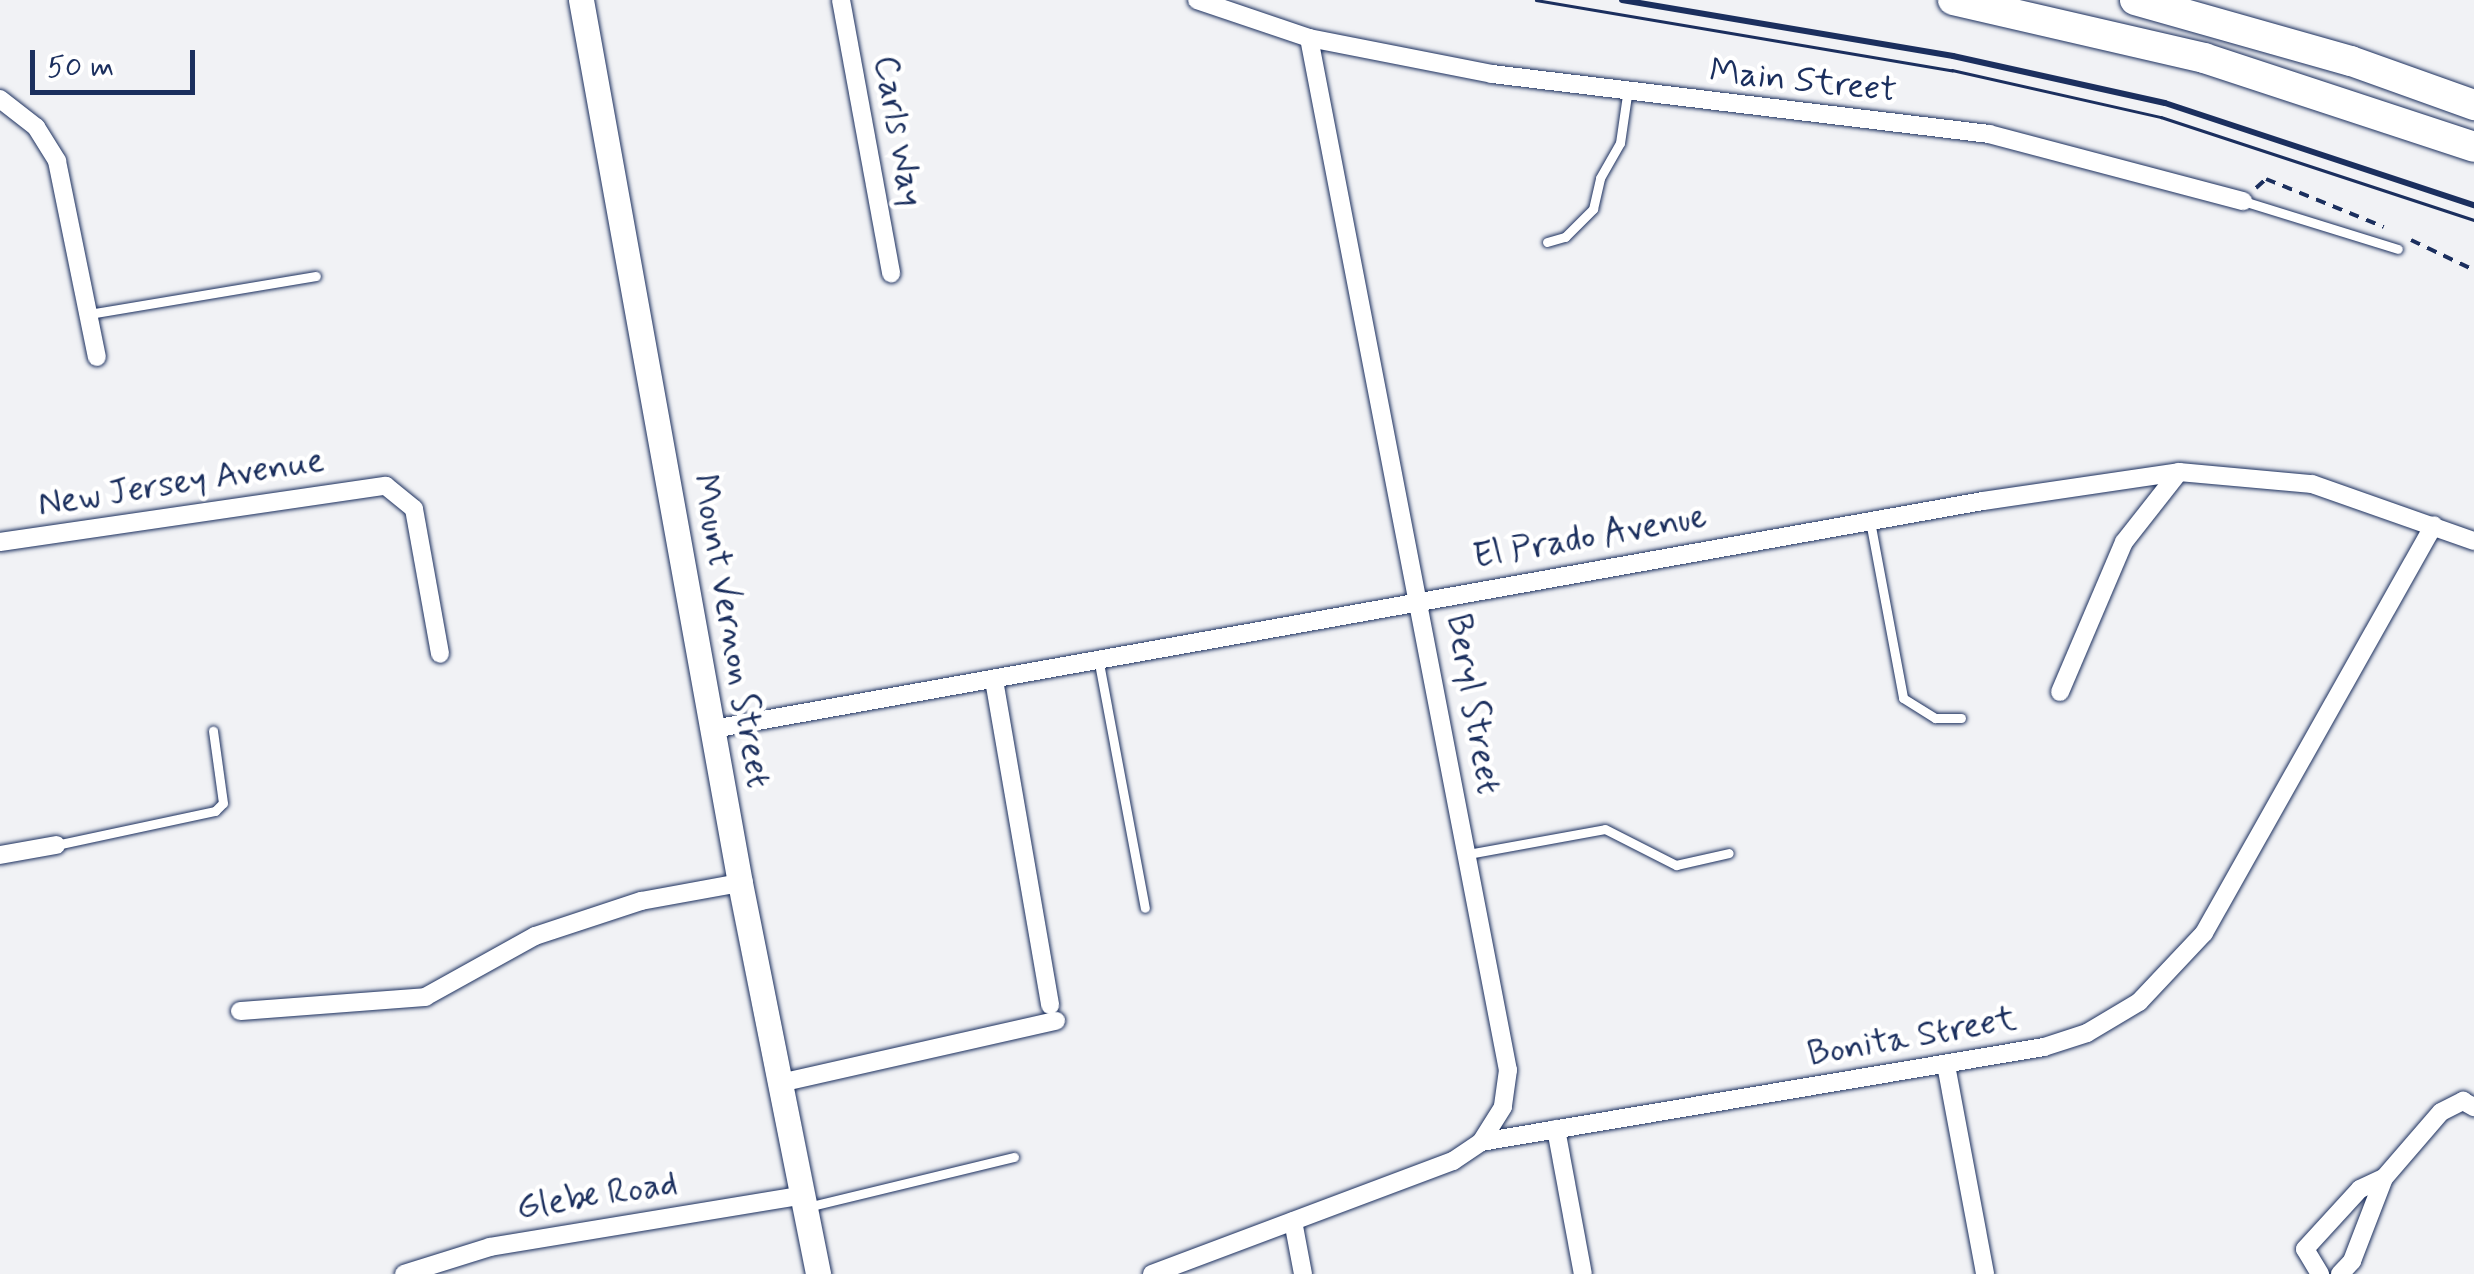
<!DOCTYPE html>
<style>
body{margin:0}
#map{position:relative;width:2474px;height:1274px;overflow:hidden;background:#f1f2f5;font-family:Mynerve,sans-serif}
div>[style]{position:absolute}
.path>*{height:4px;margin-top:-2px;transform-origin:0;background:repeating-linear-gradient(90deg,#1b2f5e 0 10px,transparent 0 18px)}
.roads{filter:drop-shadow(0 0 2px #1b2f5e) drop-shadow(0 0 2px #1b2f5e)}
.lane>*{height:9px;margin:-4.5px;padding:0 4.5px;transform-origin:4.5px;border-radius:4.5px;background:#fff}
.street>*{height:18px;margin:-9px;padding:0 9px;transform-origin:9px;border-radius:9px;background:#fff}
.secondary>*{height:25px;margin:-12.5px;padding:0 12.5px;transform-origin:12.5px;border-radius:12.5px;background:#fff}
.primary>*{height:30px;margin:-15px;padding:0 15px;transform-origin:15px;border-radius:15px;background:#fff}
.tram>*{height:2.5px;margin:-1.25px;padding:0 1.25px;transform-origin:1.25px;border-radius:1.25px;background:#1b2f5e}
.rail>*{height:6px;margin:-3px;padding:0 3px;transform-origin:3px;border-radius:3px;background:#1b2f5e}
span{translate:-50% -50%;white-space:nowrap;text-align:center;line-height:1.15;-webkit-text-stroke:9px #fff;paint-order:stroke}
.street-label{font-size:35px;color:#1b2f5e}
.scale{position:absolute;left:30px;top:50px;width:165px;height:45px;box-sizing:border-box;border:5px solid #1b2f5e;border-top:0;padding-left:12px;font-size:30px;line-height:35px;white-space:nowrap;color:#1b2f5e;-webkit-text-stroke:8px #fff;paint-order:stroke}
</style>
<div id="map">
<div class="path">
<i style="left:2256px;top:188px;width:13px;rotate:-42deg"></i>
<i style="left:2266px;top:179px;width:127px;rotate:22.1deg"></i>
<i style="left:2411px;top:240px;width:70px;rotate:25.5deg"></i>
</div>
<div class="roads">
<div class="lane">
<i style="left:2243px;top:201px;width:162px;rotate:17.2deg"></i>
<i style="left:1547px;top:242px;width:19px;rotate:-16deg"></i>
<i style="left:1565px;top:237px;width:40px;rotate:-45deg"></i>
<i style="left:1593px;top:209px;width:32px;rotate:-77deg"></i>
<i style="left:1600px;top:178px;width:40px;rotate:-60.3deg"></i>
<i style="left:1620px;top:143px;width:49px;rotate:-81.7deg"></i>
<i style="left:89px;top:314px;width:230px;rotate:-9.5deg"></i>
<i style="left:1870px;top:521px;width:180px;rotate:79.4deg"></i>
<i style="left:1903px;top:698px;width:38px;rotate:32deg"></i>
<i style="left:1935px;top:718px;width:26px"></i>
<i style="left:1099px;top:663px;width:249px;rotate:79.4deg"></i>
<i style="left:56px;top:845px;width:163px;rotate:-12.1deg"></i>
<i style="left:215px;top:811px;width:11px;rotate:-45deg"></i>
<i style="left:223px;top:803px;width:73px;rotate:-97.9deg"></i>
<i style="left:1468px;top:854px;width:139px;rotate:-10.3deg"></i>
<i style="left:1605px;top:829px;width:80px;rotate:26.9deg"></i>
<i style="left:1676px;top:865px;width:54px;rotate:-12.8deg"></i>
<i style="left:807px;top:1207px;width:213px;rotate:-13.6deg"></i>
</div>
<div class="street">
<i style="left:841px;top:0;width:278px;rotate:79.6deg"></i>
<i style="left:1197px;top:0;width:118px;rotate:18.7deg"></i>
<i style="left:1309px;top:38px;width:187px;rotate:11.1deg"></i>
<i style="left:1492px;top:74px;width:501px;rotate:6.88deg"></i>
<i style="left:1989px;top:134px;width:263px;rotate:14.8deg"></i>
<i style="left:1309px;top:38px;width:1051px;rotate:79.09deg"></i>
<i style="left:1508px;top:1070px;width:37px;rotate:98deg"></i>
<i style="left:1503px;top:1107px;width:41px;rotate:122.2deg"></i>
<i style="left:0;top:99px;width:46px;rotate:37.9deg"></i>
<i style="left:36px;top:127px;width:40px;rotate:58deg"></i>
<i style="left:57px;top:161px;width:200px;rotate:78.5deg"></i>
<i style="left:0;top:542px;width:390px;rotate:-8.3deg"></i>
<i style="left:386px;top:486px;width:36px;rotate:39deg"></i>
<i style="left:414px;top:509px;width:147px;rotate:79.8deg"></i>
<i style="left:994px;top:680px;width:330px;rotate:80.2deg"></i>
<i style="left:2060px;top:692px;width:163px;rotate:-66.9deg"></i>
<i style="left:2124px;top:542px;width:89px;rotate:-51.8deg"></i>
<i style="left:713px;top:729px;width:1290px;rotate:-10.18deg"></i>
<i style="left:1983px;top:501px;width:198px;rotate:-8.4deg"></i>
<i style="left:2179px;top:472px;width:134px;rotate:5.2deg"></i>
<i style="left:2312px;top:484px;width:172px;rotate:19.4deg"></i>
<i style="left:0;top:855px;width:57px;rotate:-10.1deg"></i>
<i style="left:240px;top:1011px;width:186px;rotate:-4.3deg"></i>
<i style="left:425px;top:997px;width:126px;rotate:-29deg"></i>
<i style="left:535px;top:936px;width:112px;rotate:-18.3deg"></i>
<i style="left:641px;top:901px;width:101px;rotate:-10.3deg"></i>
<i style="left:1946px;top:1065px;width:213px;rotate:79.4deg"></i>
<i style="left:780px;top:1083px;width:283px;rotate:-12.7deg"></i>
<i style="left:1556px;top:1129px;width:147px;rotate:79.5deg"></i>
<i style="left:1293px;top:1221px;width:54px;rotate:79.3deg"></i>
<i style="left:404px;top:1274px;width:90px;rotate:-17.4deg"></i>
<i style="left:490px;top:1247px;width:317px;rotate:-9.4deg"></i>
<i style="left:1152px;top:1274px;width:322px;rotate:-20.6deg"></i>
<i style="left:1453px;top:1161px;width:34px;rotate:-34deg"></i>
<i style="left:1481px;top:1142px;width:571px;rotate:-9.58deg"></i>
<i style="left:2044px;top:1047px;width:45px;rotate:-18deg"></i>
<i style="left:2087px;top:1033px;width:61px;rotate:-30.8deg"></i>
<i style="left:2139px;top:1002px;width:95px;rotate:-46.7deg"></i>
<i style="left:2204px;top:933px;width:468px;rotate:-60.6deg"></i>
<i style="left:2320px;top:1274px;width:29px;rotate:-121deg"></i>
<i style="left:2305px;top:1249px;width:81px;rotate:-47.5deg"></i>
<i style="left:2360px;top:1189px;width:26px;rotate:-25deg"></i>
<i style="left:2384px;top:1178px;width:87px;rotate:-49.2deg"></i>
<i style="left:2441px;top:1112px;width:25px;rotate:-27deg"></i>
<i style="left:2463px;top:1101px;width:13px;rotate:29deg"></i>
<i style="left:2340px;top:1274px;width:18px;rotate:-47deg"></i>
<i style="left:2352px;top:1261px;width:89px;rotate:-68.9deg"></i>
</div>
<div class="secondary">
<i style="left:581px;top:0;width:897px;rotate:79.79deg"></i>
<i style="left:740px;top:883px;width:399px;rotate:78.7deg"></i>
</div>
<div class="primary">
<i style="left:1953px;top:0;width:258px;rotate:13deg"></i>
<i style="left:2204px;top:58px;width:284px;rotate:18.2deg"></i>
<i style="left:2135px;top:0;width:224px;rotate:15.8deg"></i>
<i style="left:2351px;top:61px;width:131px;rotate:19.7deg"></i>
</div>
</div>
<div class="tram">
<i style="left:1536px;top:0;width:422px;rotate:9.6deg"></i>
<i style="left:1952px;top:70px;width:214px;rotate:12.7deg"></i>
<i style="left:2161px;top:117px;width:330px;rotate:18.2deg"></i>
</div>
<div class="rail">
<i style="left:1622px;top:0;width:336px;rotate:9.6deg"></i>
<i style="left:1953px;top:56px;width:217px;rotate:12.5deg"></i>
<i style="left:2165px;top:103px;width:325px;rotate:18.3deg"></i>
</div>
<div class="street-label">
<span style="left:1803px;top:81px;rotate:6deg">Main Street</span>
<span style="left:898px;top:131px;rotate:80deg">Carls Way</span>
<span style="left:181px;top:483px;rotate:-9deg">New Jersey Avenue</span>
<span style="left:1590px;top:537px;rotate:-10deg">El Prado Avenue</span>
<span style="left:731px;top:631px;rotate:80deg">Mount Vernon Street</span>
<span style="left:1473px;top:704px;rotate:80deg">Beryl Street</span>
<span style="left:1912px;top:1037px;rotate:-10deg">Bonita Street</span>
<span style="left:597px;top:1196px;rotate:-9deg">Glebe Road</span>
</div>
<div class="scale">50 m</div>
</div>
